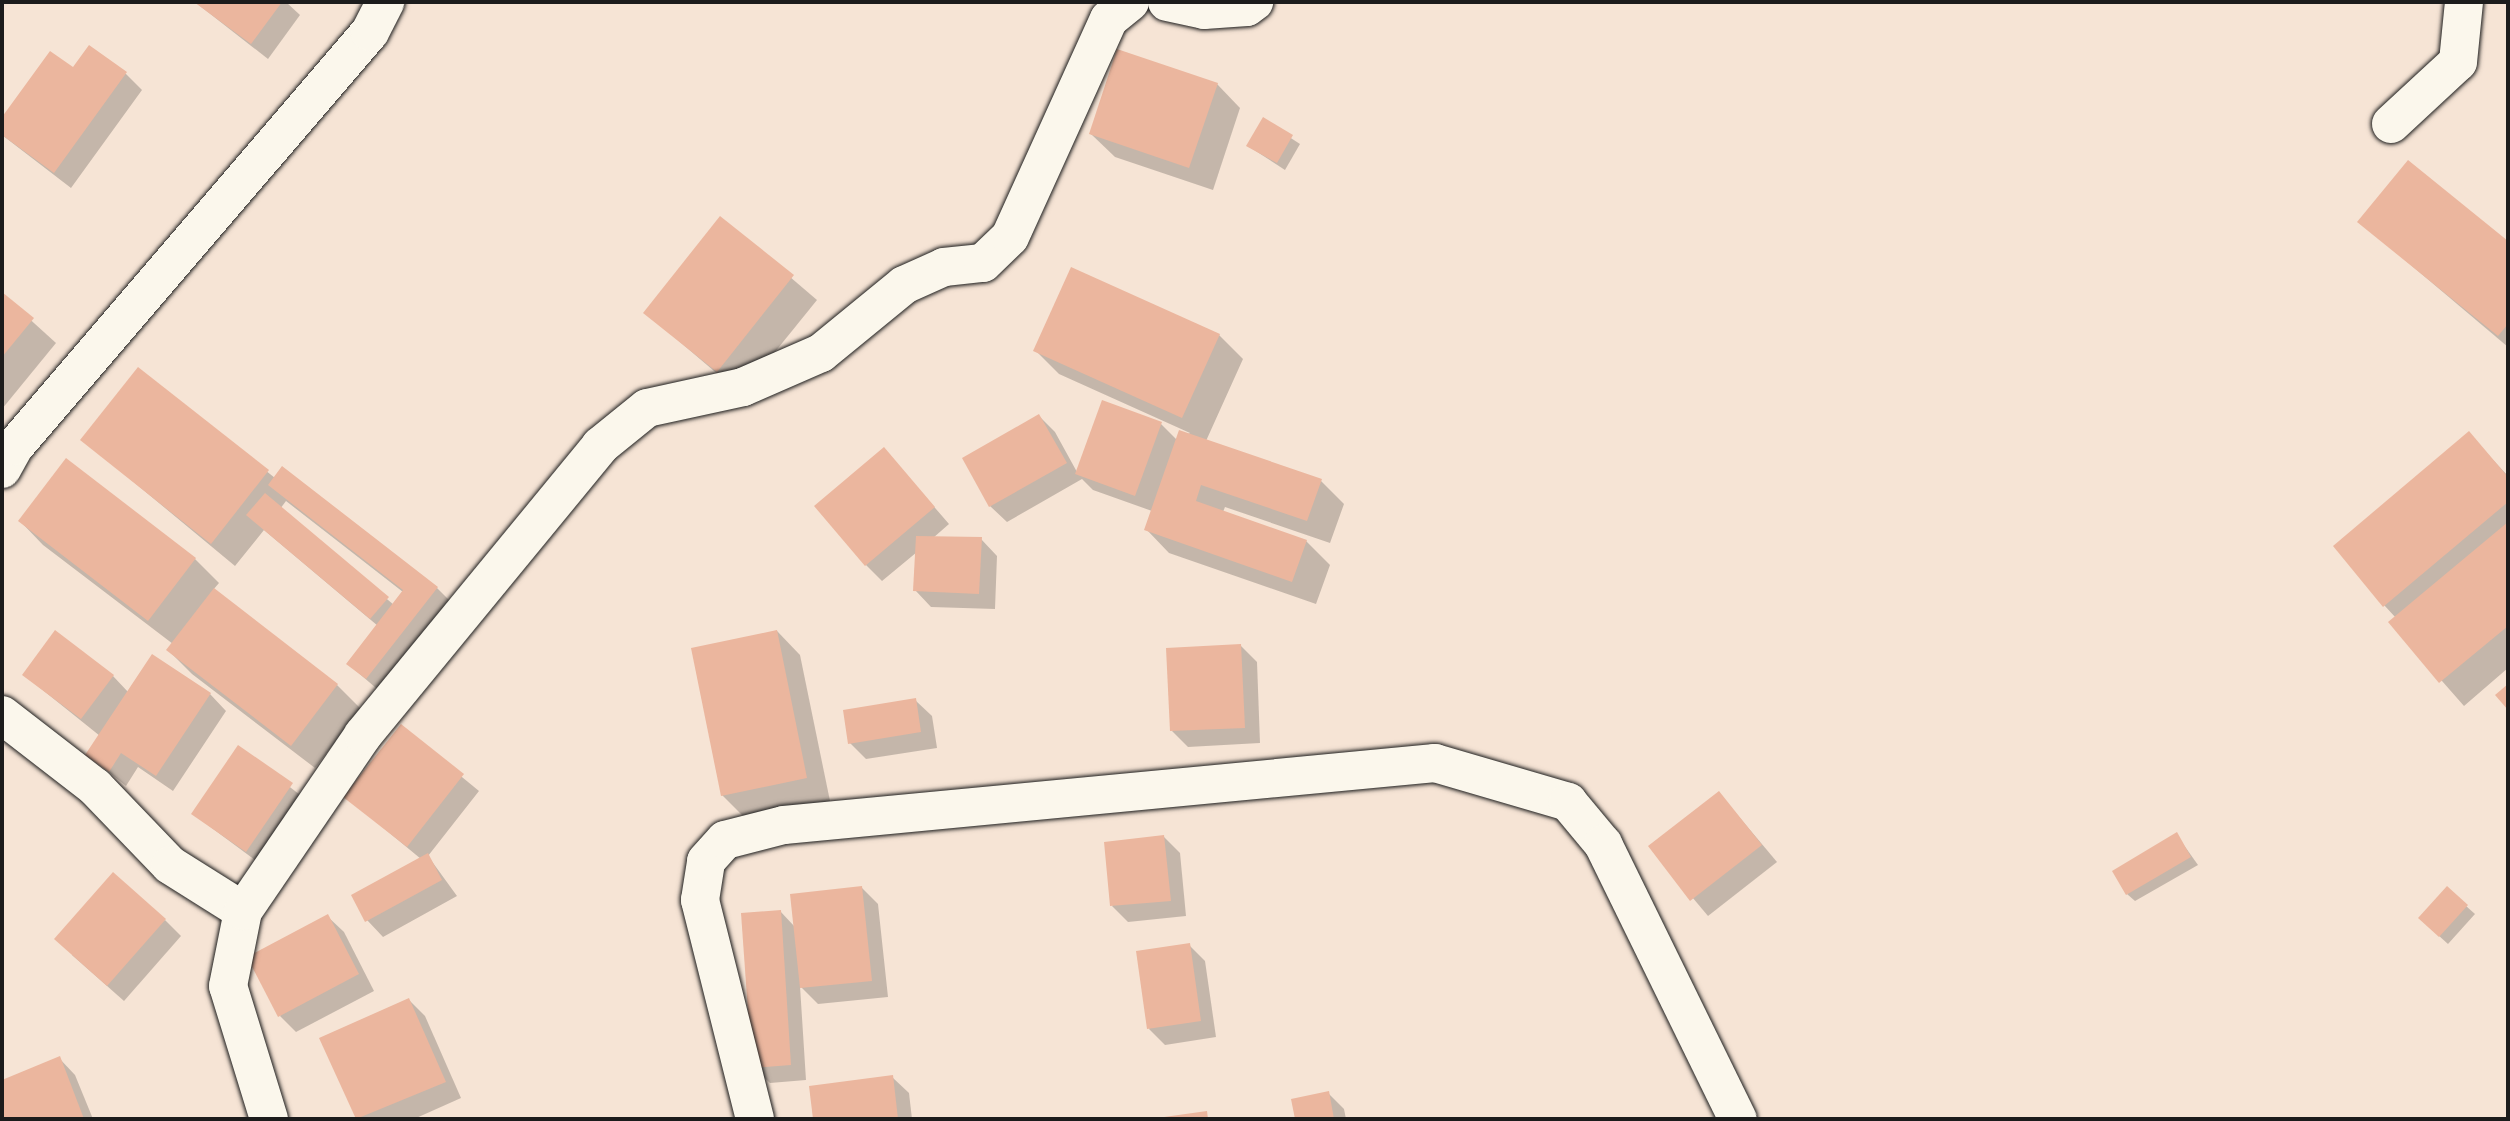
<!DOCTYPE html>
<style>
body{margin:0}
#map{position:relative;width:2510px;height:1121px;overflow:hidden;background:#f6e4d5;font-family:Kalam,sans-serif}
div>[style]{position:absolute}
.shadow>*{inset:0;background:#0003}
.building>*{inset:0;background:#ebb69e}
.roads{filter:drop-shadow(0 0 2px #1c1c1c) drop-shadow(0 0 2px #1c1c1c)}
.minor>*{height:38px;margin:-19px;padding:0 19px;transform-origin:19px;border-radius:19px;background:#fbf7ec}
span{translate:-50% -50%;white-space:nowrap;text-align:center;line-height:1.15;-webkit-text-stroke:5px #fbf7ec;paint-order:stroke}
.frame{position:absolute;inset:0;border:4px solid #1c1c1c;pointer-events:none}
</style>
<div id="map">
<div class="shadow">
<i style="clip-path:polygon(195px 2px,286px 2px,300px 15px,268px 59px)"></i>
<i style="clip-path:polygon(51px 53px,73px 69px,126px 74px,142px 90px,71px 188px,2px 135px,2px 120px)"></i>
<i style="clip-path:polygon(1217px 84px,1240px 108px,1213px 190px,1115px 157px,1091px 134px)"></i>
<i style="clip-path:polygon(1263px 120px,1300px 144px,1285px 170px,1248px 146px)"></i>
<i style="clip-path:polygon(2408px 163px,2508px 244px,2508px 347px,2360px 222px)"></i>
<i style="clip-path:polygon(721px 218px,817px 300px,741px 394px,646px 313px)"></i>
<i style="clip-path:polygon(2px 294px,56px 343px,2px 409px)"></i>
<i style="clip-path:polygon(1219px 335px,1243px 359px,1206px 441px,1321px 481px,1344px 504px,1330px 543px,1225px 507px,1223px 512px,1306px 541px,1330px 565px,1316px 604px,1169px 553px,1146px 529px,1152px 511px,1093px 490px,1082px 479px,1007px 522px,990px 506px,1039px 416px,1055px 432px,1077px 472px,1103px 403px,1161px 424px,1177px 440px,1190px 433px,1059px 374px,1035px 350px)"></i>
<i style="clip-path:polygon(evenodd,139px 369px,275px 478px,437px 588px,453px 604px,383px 694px,348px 664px,378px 626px,264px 530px,235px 566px,83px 440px,139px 369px,286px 501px,403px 592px,394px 605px,280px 509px,286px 501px)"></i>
<i style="clip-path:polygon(2469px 434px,2508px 476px,2508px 668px,2464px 706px,2391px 623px,2396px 618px,2384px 605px)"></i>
<i style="clip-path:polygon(884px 449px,949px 524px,933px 538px,981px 539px,997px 556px,995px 609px,931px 607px,915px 590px,917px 552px,882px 581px,866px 565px)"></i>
<i style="clip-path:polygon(67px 461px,195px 559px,219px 583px,213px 590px,337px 685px,361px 709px,315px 768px,192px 674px,168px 650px,173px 644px,43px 545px,20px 521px)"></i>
<i style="clip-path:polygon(777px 631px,800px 655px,830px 801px,746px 819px,722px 795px)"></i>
<i style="clip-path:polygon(1241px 646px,1257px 662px,1260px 743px,1188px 747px,1172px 731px)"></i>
<i style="clip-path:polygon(24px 675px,113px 676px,129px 693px,210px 694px,226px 711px,173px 791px,138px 767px,126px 786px,88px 755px,100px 736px)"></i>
<i style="clip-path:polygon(915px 700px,932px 716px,937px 748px,866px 759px,850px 743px)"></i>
<i style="clip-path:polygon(401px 727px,479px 791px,428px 856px,457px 896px,383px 937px,367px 920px,421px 859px,346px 797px)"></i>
<i style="clip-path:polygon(238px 747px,308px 801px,263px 866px,193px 814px)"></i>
<i style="clip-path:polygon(1719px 793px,1777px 862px,1708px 916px,1650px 847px)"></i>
<i style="clip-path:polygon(2176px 834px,2198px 865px,2135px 901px,2127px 894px)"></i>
<i style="clip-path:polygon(1164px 837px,1180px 853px,1186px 916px,1128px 922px,1112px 906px)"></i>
<i style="clip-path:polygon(862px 888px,878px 904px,888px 997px,818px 1004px,800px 986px,806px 1080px,770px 1083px,753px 1067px,780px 911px,795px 927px)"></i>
<i style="clip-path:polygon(2447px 889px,2475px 914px,2448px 944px,2428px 926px)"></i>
<i style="clip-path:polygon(327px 916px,344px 932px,374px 991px,296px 1032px,280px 1016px)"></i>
<i style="clip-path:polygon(165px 920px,181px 936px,124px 1001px,72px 955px)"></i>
<i style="clip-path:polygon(1189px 945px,1205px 961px,1216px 1037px,1165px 1045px,1149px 1029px)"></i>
<i style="clip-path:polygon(409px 1000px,425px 1016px,461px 1098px,414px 1119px,357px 1119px,322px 1039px)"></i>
<i style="clip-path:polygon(59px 1058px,75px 1075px,93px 1119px,2px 1119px,2px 1081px)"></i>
<i style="clip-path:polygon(892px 1077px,909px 1093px,912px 1119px,814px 1119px,811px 1087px)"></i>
<i style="clip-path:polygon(1328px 1093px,1344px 1109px,1346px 1119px,1297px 1119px,1293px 1100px)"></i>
</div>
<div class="building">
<i style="clip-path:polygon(194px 2px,282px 2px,251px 44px)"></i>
<i style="clip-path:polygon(89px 45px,127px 72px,54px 173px,2px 135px,2px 117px,50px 51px,73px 67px)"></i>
<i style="clip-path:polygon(1117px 49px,1218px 83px,1189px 168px,1089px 134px)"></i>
<i style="clip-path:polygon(1263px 117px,1293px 135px,1277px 163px,1246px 146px)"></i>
<i style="clip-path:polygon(2408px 160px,2508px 241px,2508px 324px,2498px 336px,2357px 222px)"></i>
<i style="clip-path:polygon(720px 216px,794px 275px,717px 372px,643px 313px)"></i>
<i style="clip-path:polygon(1071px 267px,1220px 334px,1182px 418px,1033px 351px)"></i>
<i style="clip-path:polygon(2px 292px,34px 318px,2px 357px)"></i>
<i style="clip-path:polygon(138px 367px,269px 470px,211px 544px,80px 440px)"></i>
<i style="clip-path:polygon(1102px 400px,1162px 422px,1135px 496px,1075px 474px)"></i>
<i style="clip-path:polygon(1039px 414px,1067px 463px,989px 507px,962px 458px)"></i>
<i style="clip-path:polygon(1179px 430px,1322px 479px,1307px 521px,1201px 485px,1196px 501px,1307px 540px,1292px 582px,1144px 530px)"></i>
<i style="clip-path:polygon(2469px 431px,2508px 477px,2508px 502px,2383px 607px,2333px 546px)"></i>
<i style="clip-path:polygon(884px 447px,935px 507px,865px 566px,814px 506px)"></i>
<i style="clip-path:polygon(66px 458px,196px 558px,148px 621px,18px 521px)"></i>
<i style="clip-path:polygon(282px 466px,438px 587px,366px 679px,346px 664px,403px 590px,268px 485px)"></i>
<i style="clip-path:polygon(265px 493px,389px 597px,370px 619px,246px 515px)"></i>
<i style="clip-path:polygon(2508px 522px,2508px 626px,2439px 683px,2388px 622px)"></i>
<i style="clip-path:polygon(916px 536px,982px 537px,979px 594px,913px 591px)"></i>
<i style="clip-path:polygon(214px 588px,338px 684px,291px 746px,166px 650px)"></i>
<i style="clip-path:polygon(55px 630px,114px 675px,81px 719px,22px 675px)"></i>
<i style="clip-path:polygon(777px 630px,807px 778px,721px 796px,691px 648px)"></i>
<i style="clip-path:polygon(1241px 644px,1245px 728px,1170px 731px,1166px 648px)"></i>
<i style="clip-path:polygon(152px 654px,211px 693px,156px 776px,121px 753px,109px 772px,85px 755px)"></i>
<i style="clip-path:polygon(2508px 684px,2508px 710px,2495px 695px)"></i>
<i style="clip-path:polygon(916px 698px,921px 732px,848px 744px,843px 710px)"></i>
<i style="clip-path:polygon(401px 724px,464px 774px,407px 847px,343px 797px)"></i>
<i style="clip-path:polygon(238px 745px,293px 783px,246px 852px,191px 814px)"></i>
<i style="clip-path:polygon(1719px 791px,1762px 845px,1690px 901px,1648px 846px)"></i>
<i style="clip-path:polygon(2177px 832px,2191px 857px,2126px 895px,2112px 871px)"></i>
<i style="clip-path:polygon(1164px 835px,1171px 901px,1110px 906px,1104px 842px)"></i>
<i style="clip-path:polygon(428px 853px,442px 880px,365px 922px,351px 895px)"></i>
<i style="clip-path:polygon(113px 872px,166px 919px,107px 986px,54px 939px)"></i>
<i style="clip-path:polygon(862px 886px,872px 981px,800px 988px,790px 894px)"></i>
<i style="clip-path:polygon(2447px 886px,2468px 905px,2439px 937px,2418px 918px)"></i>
<i style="clip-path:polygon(781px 910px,791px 1065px,752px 1068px,741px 913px)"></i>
<i style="clip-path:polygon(328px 914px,359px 974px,278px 1017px,247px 957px)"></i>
<i style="clip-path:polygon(1190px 943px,1201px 1021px,1147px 1029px,1136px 951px)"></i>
<i style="clip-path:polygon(409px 998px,446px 1082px,356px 1119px,319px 1038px)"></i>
<i style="clip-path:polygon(60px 1056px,84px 1119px,2px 1119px,2px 1080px)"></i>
<i style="clip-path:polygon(893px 1075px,898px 1119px,813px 1119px,809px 1086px)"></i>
<i style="clip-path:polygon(1329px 1091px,1334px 1119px,1295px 1119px,1291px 1099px)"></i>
<i style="clip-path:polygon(1207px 1111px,1208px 1119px,1157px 1119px,1157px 1118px)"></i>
</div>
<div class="roads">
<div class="minor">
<i style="left:1167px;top:2px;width:38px;rotate:12deg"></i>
<i style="left:1204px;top:10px;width:43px;rotate:-4deg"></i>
<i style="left:1247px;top:7px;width:9px;rotate:-36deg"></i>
<i style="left:2391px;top:124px;width:91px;rotate:-42.8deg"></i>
<i style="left:2458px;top:62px;width:60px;rotate:-84.3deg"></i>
<i style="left:2px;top:469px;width:26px;rotate:-61deg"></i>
<i style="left:15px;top:446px;width:545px;rotate:-49.39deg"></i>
<i style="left:370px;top:32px;width:34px;rotate:-63deg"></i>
<i style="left:2px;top:715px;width:118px;rotate:37.7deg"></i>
<i style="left:95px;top:787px;width:108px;rotate:46.1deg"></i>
<i style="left:170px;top:865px;width:86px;rotate:32.2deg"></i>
<i style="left:269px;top:1119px;width:139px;rotate:-107.1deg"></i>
<i style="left:228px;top:986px;width:76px;rotate:-78.7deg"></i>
<i style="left:243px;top:911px;width:213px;rotate:-55.7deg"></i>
<i style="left:363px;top:735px;width:374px;rotate:-50.6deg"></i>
<i style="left:600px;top:446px;width:60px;rotate:-39deg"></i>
<i style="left:647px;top:408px;width:98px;rotate:-12.3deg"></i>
<i style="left:743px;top:387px;width:85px;rotate:-23.6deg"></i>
<i style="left:821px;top:353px;width:107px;rotate:-39.3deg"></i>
<i style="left:904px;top:285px;width:44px;rotate:-24.2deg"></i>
<i style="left:944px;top:267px;width:39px;rotate:-6deg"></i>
<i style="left:983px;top:263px;width:37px;rotate:-44deg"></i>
<i style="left:1010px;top:237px;width:239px;rotate:-65.6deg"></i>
<i style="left:1109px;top:19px;width:27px;rotate:-39deg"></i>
<i style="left:755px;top:1119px;width:226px;rotate:-104.1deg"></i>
<i style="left:700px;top:900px;width:39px;rotate:-81deg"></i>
<i style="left:706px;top:861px;width:28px;rotate:-48deg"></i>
<i style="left:725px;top:840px;width:61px;rotate:-14.3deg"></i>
<i style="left:784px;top:825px;width:654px;rotate:-5.44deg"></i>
<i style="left:1435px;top:763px;width:139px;rotate:16.3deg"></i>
<i style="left:1568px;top:802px;width:55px;rotate:50.2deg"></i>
<i style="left:1603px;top:844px;width:306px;rotate:63.9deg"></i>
</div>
</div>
<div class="frame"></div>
</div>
